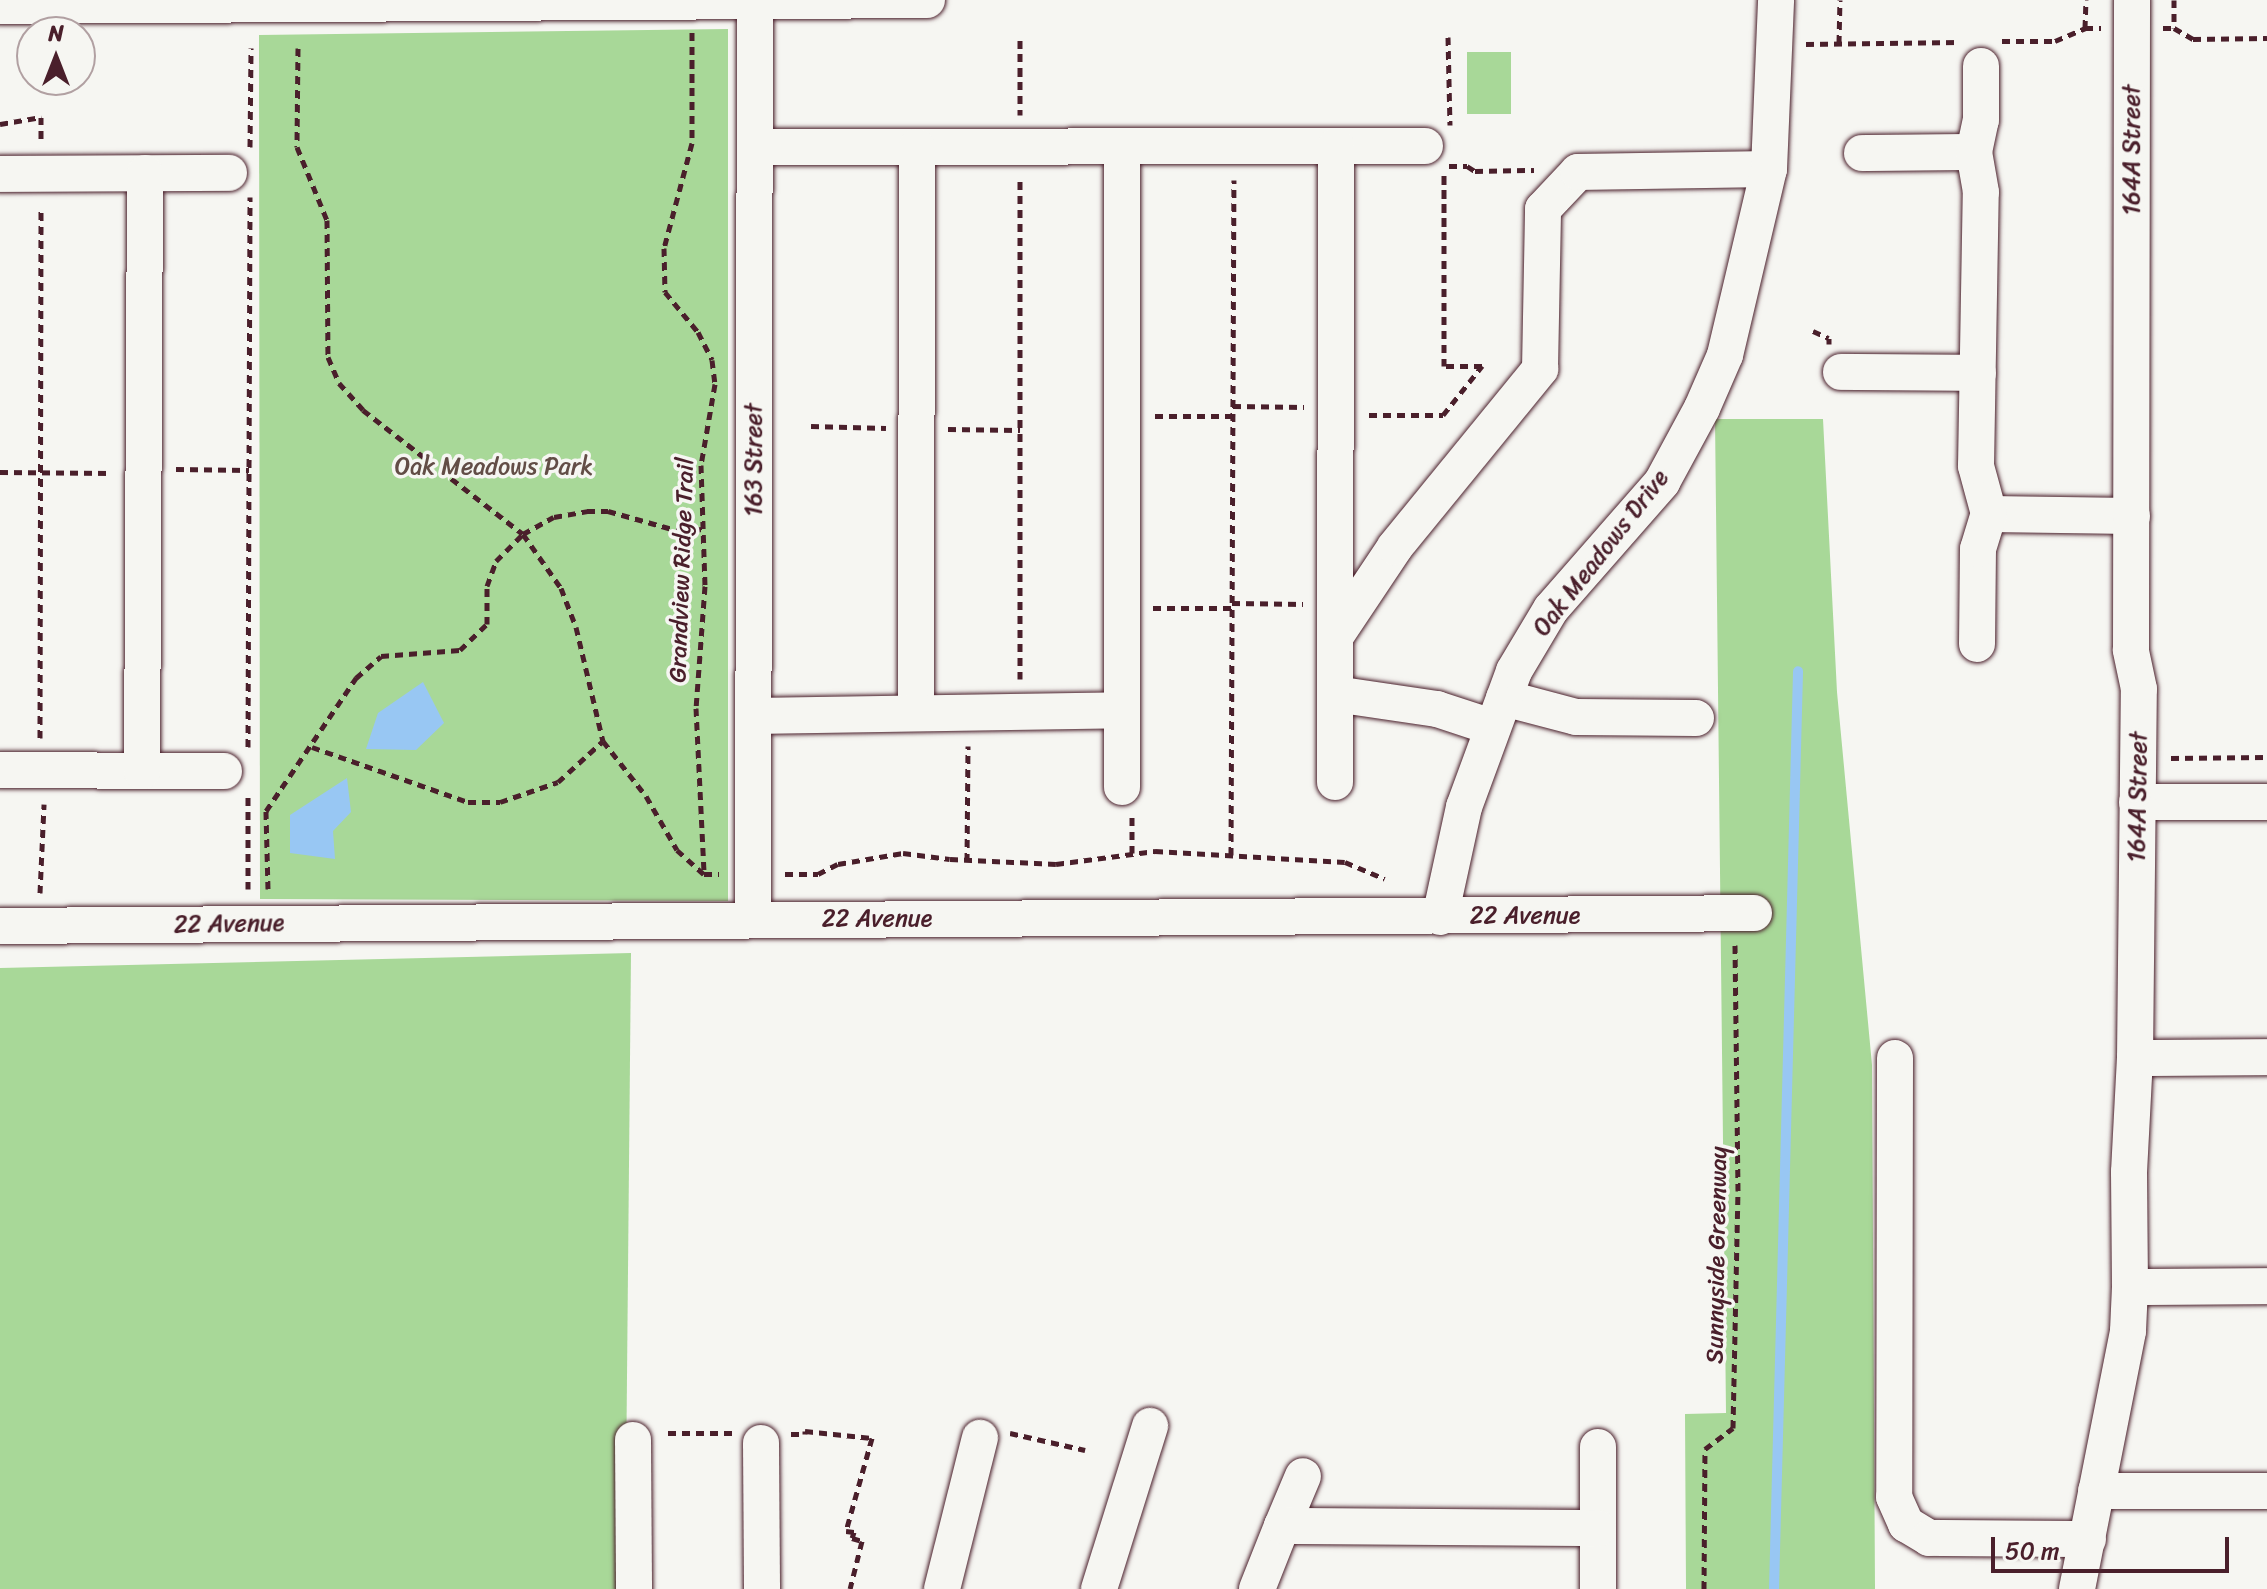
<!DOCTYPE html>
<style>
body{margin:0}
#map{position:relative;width:2267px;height:1589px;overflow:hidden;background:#f6f6f2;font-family:Sriracha,sans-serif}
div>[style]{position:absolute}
.green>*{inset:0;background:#a8d898}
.water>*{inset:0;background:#98c7f3}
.stream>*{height:10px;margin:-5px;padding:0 5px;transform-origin:5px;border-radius:5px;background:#98c7f3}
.path>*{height:5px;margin-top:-2.5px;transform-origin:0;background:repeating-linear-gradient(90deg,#4a1f2b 0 8px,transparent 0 14px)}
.roads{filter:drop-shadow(0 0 2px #4a1f2b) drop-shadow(0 0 2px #4a1f2b)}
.minor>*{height:36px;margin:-18px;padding:0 18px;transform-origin:18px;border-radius:18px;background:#f6f6f2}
span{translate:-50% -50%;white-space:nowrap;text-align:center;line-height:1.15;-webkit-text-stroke:7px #f6f6f2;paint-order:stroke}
.street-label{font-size:24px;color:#4a1f2b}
.park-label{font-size:24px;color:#624d46}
.north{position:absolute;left:16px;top:16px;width:80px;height:80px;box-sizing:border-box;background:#f6f6f2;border:2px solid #b1a0a2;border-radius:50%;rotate:0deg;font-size:22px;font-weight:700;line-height:32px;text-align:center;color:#4a1f2b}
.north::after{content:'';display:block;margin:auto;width:28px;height:36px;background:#4a1f2b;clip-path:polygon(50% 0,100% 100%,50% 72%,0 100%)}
.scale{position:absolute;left:1991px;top:1537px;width:238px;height:36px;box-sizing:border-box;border:4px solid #4a1f2b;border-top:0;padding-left:10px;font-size:24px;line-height:28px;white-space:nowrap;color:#4a1f2b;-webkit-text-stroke:6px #f6f6f2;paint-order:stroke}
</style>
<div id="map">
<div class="green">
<i style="clip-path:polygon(728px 29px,728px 901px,260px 899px,259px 35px)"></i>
<i style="clip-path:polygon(1467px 52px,1511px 52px,1511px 114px,1467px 114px)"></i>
<i style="clip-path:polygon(1715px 419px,1823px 419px,1837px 692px,1872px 1065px,1875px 1589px,1686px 1589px,1685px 1414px,1726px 1413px)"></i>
<i style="clip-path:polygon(631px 953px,625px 1589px,0 1589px,0 968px)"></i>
</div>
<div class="water">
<i style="clip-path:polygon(423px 682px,444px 723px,416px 750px,366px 749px,378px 713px)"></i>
<i style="clip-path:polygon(347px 778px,351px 812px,333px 831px,335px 859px,290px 853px,290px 815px)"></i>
</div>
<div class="stream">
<i style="left:1774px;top:1589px;width:918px;rotate:-88.5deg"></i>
</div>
<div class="path">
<i style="left:2174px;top:0;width:28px;rotate:90deg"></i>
<i style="left:2085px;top:28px;width:28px;rotate:-88deg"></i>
<i style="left:2163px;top:28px;width:11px"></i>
<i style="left:2174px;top:28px;width:22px;rotate:30deg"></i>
<i style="left:2193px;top:39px;width:74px;rotate:-0.8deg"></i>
<i style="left:692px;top:32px;width:111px;rotate:90deg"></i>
<i style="left:692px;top:143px;width:109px;rotate:104.9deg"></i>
<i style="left:664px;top:248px;width:44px;rotate:88.7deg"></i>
<i style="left:665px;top:292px;width:52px;rotate:50.5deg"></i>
<i style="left:698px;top:332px;width:31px;rotate:63deg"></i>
<i style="left:712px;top:360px;width:24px;rotate:83deg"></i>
<i style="left:715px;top:384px;width:82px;rotate:99.8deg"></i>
<i style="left:701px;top:465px;width:121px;rotate:88.1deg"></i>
<i style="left:705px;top:586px;width:122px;rotate:94.2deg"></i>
<i style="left:696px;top:708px;width:165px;rotate:87.2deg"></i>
<i style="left:1448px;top:37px;width:88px;rotate:88.7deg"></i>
<i style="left:1020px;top:40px;width:75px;rotate:90deg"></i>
<i style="left:2002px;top:41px;width:53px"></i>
<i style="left:2055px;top:41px;width:33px;rotate:-23deg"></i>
<i style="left:2085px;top:28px;width:16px"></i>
<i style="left:1839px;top:43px;width:43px;rotate:-88.7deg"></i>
<i style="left:1806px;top:44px;width:154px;rotate:-0.7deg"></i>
<i style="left:298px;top:48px;width:99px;rotate:90.6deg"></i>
<i style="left:297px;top:147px;width:79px;rotate:67.7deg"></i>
<i style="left:327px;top:220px;width:137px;rotate:89.6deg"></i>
<i style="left:328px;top:357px;width:28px;rotate:67deg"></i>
<i style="left:339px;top:383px;width:36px;rotate:48deg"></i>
<i style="left:363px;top:410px;width:202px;rotate:37.8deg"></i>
<i style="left:523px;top:534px;width:66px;rotate:54.9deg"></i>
<i style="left:561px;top:588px;width:42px;rotate:69deg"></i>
<i style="left:576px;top:627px;width:117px;rotate:76.7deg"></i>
<i style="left:603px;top:741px;width:70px;rotate:52deg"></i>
<i style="left:646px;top:796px;width:62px;rotate:60.1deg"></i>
<i style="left:677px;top:850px;width:36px;rotate:42deg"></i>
<i style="left:0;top:124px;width:42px;rotate:-9.7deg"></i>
<i style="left:41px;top:117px;width:25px;rotate:90deg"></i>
<i style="left:250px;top:147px;width:99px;rotate:-89.4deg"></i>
<i style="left:1449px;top:166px;width:18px"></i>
<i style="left:1467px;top:166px;width:9px;rotate:32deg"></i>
<i style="left:1475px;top:171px;width:59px;rotate:-1deg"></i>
<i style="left:1813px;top:331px;width:17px;rotate:24deg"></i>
<i style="left:1829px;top:338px;width:6px;rotate:90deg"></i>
<i style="left:1233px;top:406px;width:71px;rotate:0.8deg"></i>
<i style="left:1369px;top:415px;width:74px"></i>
<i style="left:1443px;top:415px;width:63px;rotate:-51.5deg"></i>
<i style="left:1482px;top:366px;width:38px;rotate:180deg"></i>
<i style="left:1444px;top:366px;width:194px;rotate:-90deg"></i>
<i style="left:1155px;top:416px;width:78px"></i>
<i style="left:811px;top:426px;width:75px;rotate:1.5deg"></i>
<i style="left:948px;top:429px;width:72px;rotate:0.8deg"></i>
<i style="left:176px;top:469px;width:73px;rotate:0.8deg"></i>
<i style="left:0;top:472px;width:111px;rotate:0.5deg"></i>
<i style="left:1232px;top:603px;width:71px;rotate:0.8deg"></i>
<i style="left:1153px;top:608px;width:79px"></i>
<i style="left:1020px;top:679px;width:502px;rotate:-90deg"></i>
<i style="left:40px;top:738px;width:530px;rotate:-89.89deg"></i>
<i style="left:248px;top:747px;width:550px;rotate:-89.79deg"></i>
<i style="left:312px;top:747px;width:165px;rotate:19.4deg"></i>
<i style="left:468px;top:802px;width:32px"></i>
<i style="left:500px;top:802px;width:61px;rotate:-19deg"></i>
<i style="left:558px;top:782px;width:61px;rotate:-42.3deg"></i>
<i style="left:2171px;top:758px;width:96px;rotate:-0.6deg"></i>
<i style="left:1132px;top:853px;width:36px;rotate:-90deg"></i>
<i style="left:1231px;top:855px;width:675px;rotate:-89.75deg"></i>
<i style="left:967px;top:861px;width:115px;rotate:-89.5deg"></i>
<i style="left:704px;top:874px;width:15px"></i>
<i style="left:785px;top:874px;width:33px"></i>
<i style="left:818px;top:874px;width:22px;rotate:-27deg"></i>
<i style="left:838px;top:864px;width:66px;rotate:-9.6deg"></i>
<i style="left:903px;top:853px;width:47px;rotate:7.3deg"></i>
<i style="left:950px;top:859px;width:106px;rotate:2.7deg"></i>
<i style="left:1056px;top:864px;width:100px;rotate:-7.5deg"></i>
<i style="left:1155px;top:851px;width:190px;rotate:3.3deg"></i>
<i style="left:1345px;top:862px;width:43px;rotate:23deg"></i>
<i style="left:248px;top:889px;width:96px;rotate:-90deg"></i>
<i style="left:268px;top:889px;width:78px;rotate:-91.5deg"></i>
<i style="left:266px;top:811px;width:161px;rotate:-55.9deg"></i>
<i style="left:356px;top:678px;width:33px;rotate:-41deg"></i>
<i style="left:381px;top:656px;width:79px;rotate:-4.3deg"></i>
<i style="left:460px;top:650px;width:37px;rotate:-44deg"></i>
<i style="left:487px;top:624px;width:38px;rotate:-90deg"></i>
<i style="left:487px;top:586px;width:27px;rotate:-70deg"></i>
<i style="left:496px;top:561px;width:38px;rotate:-45deg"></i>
<i style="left:523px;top:534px;width:35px;rotate:-29deg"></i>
<i style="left:554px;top:517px;width:34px;rotate:-10deg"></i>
<i style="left:587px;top:511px;width:21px"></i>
<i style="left:608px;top:511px;width:74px;rotate:15.7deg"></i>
<i style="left:679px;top:531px;width:24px;rotate:-5deg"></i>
<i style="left:40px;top:893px;width:89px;rotate:-87.4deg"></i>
<i style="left:668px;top:1433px;width:64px"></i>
<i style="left:1010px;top:1433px;width:77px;rotate:12.8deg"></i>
<i style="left:791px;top:1434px;width:14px"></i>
<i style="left:805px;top:1434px;width:3px;rotate:-90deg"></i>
<i style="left:805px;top:1431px;width:67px;rotate:6deg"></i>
<i style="left:872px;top:1438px;width:97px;rotate:105.6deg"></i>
<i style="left:846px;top:1531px;width:8px;rotate:7deg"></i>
<i style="left:854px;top:1532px;width:6px;rotate:108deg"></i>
<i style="left:852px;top:1538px;width:10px;rotate:17deg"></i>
<i style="left:862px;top:1541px;width:49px;rotate:104deg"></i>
<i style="left:1704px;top:1589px;width:140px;rotate:-89.6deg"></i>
<i style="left:1705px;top:1449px;width:35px;rotate:-37deg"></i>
<i style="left:1733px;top:1428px;width:237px;rotate:-88.8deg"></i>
<i style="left:1738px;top:1191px;width:246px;rotate:-90.7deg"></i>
</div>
<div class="roads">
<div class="minor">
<i style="left:0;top:6px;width:927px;rotate:-0.37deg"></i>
<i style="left:755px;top:147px;width:670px;rotate:-0.09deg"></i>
<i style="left:1862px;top:153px;width:112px;rotate:-0.5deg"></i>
<i style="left:0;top:174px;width:229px;rotate:-0.3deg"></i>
<i style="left:1841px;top:372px;width:137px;rotate:0.4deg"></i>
<i style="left:1989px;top:514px;width:143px;rotate:0.8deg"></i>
<i style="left:1335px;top:637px;width:108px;rotate:-56.3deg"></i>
<i style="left:1395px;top:547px;width:230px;rotate:-50.8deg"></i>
<i style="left:1540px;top:369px;width:160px;rotate:-88.9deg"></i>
<i style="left:1543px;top:209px;width:51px;rotate:-46.6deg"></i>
<i style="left:1578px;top:172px;width:191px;rotate:-0.9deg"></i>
<i style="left:1977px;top:644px;width:95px;rotate:-89.4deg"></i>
<i style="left:1978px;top:549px;width:37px;rotate:-73deg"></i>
<i style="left:1989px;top:514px;width:50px;rotate:-105.2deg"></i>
<i style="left:1976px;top:466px;width:274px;rotate:-89deg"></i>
<i style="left:1981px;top:192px;width:41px;rotate:-99.9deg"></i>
<i style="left:1974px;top:152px;width:33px;rotate:-78deg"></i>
<i style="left:1981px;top:120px;width:54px;rotate:-90deg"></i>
<i style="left:1335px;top:694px;width:103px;rotate:8.4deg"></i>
<i style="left:1437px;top:709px;width:58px;rotate:18.1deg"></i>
<i style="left:1504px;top:698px;width:74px;rotate:14.8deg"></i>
<i style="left:1576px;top:717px;width:120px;rotate:0.5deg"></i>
<i style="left:916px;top:713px;width:566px;rotate:-89.9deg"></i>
<i style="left:754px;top:716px;width:368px;rotate:-0.9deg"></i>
<i style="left:0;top:770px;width:224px;rotate:0.3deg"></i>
<i style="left:142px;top:771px;width:598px;rotate:-89.71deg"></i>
<i style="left:1335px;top:782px;width:636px;rotate:-89.91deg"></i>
<i style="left:1122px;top:787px;width:640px;rotate:-90deg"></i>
<i style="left:2137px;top:802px;width:130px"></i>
<i style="left:1440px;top:917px;width:113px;rotate:-77.7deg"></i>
<i style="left:1464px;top:807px;width:145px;rotate:-69.8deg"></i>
<i style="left:1514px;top:671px;width:72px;rotate:-59.2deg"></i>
<i style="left:1551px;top:609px;width:169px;rotate:-48.8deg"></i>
<i style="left:1662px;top:482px;width:84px;rotate:-61.6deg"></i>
<i style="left:1702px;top:408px;width:58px;rotate:-66.5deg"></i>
<i style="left:1725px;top:355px;width:191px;rotate:-76.7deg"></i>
<i style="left:1769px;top:169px;width:169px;rotate:-87.6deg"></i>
<i style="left:753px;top:919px;width:919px;rotate:-89.88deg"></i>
<i style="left:0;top:926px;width:1754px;rotate:-0.42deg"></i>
<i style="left:1895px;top:1058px;width:439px;rotate:90.1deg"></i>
<i style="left:1894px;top:1497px;width:30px;rotate:66deg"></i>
<i style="left:1906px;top:1524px;width:27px;rotate:31deg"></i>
<i style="left:1929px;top:1538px;width:159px;rotate:0.4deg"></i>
<i style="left:2135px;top:1058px;width:132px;rotate:-0.4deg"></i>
<i style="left:2130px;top:1287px;width:137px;rotate:-0.4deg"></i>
<i style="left:633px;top:1440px;width:149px;rotate:89.6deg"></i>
<i style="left:761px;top:1443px;width:146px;rotate:89.6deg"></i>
<i style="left:1598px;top:1447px;width:142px;rotate:90deg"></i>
<i style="left:2096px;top:1491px;width:171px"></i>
<i style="left:1282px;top:1526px;width:54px;rotate:-67.2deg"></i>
<i style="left:942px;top:1589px;width:156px;rotate:-75.9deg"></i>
<i style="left:1099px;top:1589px;width:171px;rotate:-72.6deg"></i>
<i style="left:1257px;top:1589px;width:68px;rotate:-68.4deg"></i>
<i style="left:1282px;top:1526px;width:316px;rotate:0.4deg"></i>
<i style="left:2077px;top:1589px;width:263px;rotate:-78.8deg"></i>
<i style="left:2128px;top:1331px;width:44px;rotate:-87.4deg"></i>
<i style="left:2130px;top:1287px;width:115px;rotate:-90.5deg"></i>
<i style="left:2129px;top:1172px;width:114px;rotate:-87deg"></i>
<i style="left:2135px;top:1058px;width:369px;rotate:-89.4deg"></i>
<i style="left:2139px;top:689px;width:40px;rotate:-102deg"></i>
<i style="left:2131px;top:650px;width:650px;rotate:-89.91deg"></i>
</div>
</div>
<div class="street-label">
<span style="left:2132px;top:150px;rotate:-90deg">164A Street</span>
<span style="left:754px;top:460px;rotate:-90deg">163 Street</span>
<span style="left:1601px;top:553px;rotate:-52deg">Oak Meadows Drive</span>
<span style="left:682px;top:570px;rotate:-88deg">Grandview Ridge Trail</span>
<span style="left:2138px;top:797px;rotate:-89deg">164A Street</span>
<span style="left:1525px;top:916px">22 Avenue</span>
<span style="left:877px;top:919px">22 Avenue</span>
<span style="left:229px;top:924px;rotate:-1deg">22 Avenue</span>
<span style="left:1717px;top:1255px;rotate:-89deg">Sunnyside Greenway</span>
</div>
<div class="park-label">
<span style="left:494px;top:467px">Oak Meadows Park</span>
</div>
<div class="north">N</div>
<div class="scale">50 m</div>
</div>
